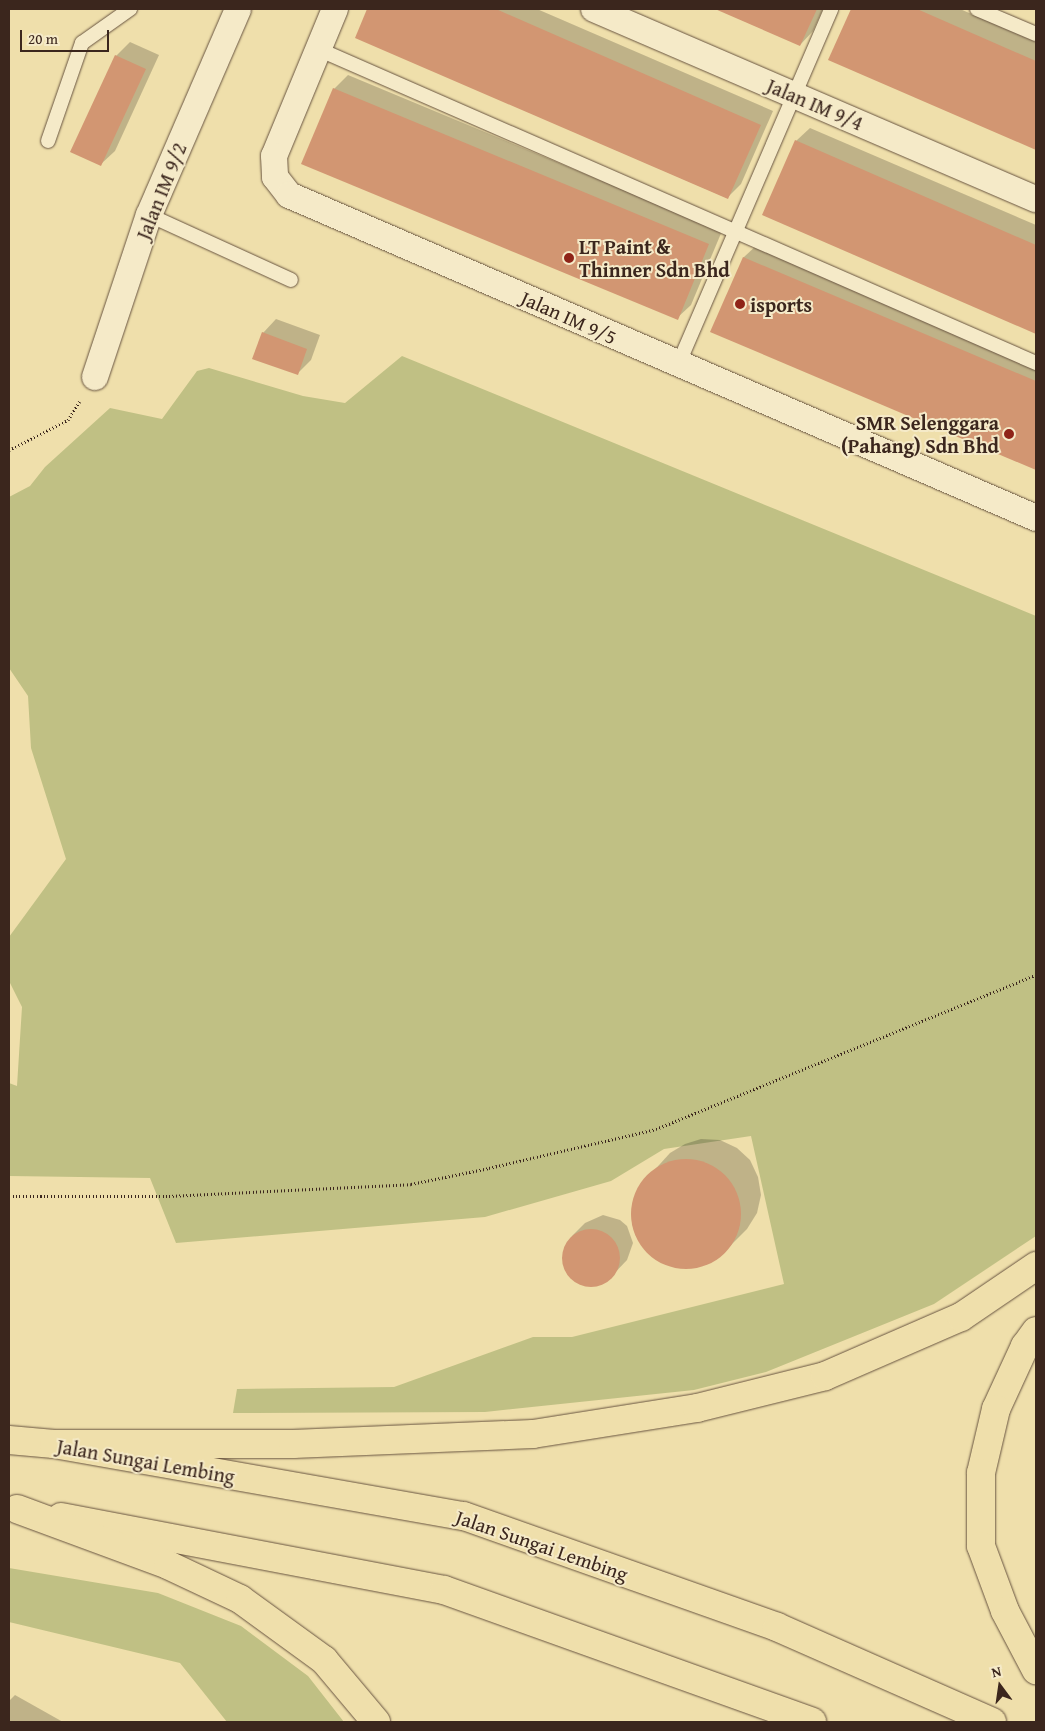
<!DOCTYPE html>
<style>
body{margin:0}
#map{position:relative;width:1045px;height:1731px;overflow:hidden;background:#efdfab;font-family:"Gentium Book Plus",serif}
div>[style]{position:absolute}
.green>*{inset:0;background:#c0c084}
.shadow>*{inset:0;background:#0003}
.building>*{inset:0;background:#d29672}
.round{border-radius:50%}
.path>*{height:3px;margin-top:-1.5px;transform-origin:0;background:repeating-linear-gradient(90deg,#3b261d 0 1px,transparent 0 3.5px)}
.roads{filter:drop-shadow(0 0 1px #685440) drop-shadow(0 0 1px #685440)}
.service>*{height:14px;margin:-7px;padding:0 7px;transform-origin:7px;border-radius:7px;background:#f5eac8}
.minor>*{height:26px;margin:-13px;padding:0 13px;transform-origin:13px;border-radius:13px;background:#f5eac8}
.primary>*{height:28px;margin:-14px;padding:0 14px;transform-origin:14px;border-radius:14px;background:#efdfab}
.trunk>*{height:28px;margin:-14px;padding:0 14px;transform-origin:14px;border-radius:14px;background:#efdfab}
.dots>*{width:14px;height:14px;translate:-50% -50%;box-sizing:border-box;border:2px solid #f5eac8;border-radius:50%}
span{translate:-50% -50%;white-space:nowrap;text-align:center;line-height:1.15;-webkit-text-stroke:4px #f5eac8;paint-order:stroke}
.street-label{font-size:20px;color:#3b261d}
.poi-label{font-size:20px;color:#3b261d;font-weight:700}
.left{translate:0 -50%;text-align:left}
.right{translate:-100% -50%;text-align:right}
.frame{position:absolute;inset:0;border:10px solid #3b261d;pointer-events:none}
.north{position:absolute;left:975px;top:1661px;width:50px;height:50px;-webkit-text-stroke:4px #f5eac8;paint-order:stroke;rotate:346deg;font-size:14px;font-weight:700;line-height:20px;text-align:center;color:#3b261d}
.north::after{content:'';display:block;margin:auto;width:18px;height:22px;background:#3b261d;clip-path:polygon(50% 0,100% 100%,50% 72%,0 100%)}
.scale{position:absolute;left:20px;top:30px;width:89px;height:22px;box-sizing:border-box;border:2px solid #3b261d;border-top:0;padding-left:6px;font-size:15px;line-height:18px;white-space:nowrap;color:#3b261d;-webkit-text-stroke:4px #f5eac8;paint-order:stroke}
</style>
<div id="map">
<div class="green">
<i style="clip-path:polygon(402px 356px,1036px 616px,1036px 1236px,934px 1304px,766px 1372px,694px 1390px,485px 1412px,233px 1413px,237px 1389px,394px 1387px,533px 1337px,572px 1337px,784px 1284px,751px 1136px,664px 1149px,611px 1181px,485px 1217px,176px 1243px,150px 1178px,9px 1176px,9px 1083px,17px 1086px,22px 1007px,9px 981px,9px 937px,66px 859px,31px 748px,28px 696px,9px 668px,9px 497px,30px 486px,45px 467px,110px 408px,162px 419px,197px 371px,209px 368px,303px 396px,345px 403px)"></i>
<i style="clip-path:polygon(9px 1568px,158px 1593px,241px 1626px,308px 1676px,344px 1722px,227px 1722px,180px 1663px,9px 1622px)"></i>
</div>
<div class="shadow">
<i style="clip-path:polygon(369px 9px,537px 9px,773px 111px,741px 184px,727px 198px,356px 37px)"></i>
<i style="clip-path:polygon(717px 9px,823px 9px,813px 31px,800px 45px)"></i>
<i style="clip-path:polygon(852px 9px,960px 9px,1036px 42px,1036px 149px,830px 59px)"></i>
<i style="clip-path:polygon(130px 42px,159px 55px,115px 151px,101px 164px,116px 56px)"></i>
<i style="clip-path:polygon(348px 75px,722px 231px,691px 305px,677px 318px,334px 89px)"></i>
<i style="clip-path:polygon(810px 128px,1036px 225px,1036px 332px,764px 215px,796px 141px)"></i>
<i style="clip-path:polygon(758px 244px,1036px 362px,1036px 468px,712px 331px,744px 257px)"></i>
<i style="clip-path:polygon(276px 319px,320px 335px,311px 360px,297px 374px,263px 333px)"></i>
<i style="clip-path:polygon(701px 1139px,720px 1140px,737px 1148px,750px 1160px,758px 1177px,761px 1195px,757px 1213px,747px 1229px,727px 1249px,712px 1261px,694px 1267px,676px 1267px,660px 1261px,636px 1236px,632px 1220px,633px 1203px,639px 1187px,670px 1153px,685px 1144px)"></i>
<i style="clip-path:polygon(603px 1215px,620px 1220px,627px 1226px,633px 1243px,627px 1260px,607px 1281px,588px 1286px,580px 1284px,566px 1271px,563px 1253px,572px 1236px,585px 1223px)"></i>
<i style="clip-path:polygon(15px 1695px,63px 1722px,9px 1722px,9px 1701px)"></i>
</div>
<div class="building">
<i style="clip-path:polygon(367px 9px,496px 9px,761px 125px,728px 199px,355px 38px)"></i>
<i style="clip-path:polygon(715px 9px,817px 9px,800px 46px)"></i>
<i style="clip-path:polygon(851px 9px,917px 9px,1036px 61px,1036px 150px,828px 60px)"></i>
<i style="clip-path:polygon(115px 55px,146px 69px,101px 166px,70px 152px)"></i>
<i style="clip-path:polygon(333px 88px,709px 244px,678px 320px,301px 164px)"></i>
<i style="clip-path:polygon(795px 140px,1036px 245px,1036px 334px,762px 215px)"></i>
<i style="clip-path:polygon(743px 257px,1036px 381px,1036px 470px,710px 332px)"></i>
<i style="clip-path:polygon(262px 332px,307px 349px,298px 375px,252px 359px)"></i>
<i class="round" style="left:631px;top:1159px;width:110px;height:110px"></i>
<i class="round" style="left:562px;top:1229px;width:58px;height:58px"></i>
</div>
<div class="path">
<i style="left:9px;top:450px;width:66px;rotate:-27deg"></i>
<i style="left:68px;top:420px;width:22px;rotate:-58deg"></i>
<i style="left:9px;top:1196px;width:160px"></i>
<i style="left:169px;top:1196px;width:242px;rotate:-2.8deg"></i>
<i style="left:411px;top:1184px;width:80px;rotate:-11.6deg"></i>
<i style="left:489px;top:1168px;width:171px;rotate:-13.1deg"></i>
<i style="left:656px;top:1129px;width:410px;rotate:-22.1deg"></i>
</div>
<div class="roads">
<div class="service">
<i style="left:977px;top:9px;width:64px;rotate:23deg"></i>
<i style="left:318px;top:49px;width:784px;rotate:23.62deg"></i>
<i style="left:48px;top:141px;width:104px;rotate:-70.9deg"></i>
<i style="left:82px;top:43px;width:59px;rotate:-35.3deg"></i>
<i style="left:149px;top:215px;width:156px;rotate:24.6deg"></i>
<i style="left:678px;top:365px;width:387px;rotate:-66.7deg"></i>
</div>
<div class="minor">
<i style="left:335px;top:9px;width:159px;rotate:112.5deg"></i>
<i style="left:274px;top:156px;width:21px;rotate:87deg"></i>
<i style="left:275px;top:177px;width:23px;rotate:52deg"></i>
<i style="left:289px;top:195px;width:814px;rotate:23.38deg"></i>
<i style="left:594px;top:9px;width:481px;rotate:23.3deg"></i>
<i style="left:95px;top:377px;width:171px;rotate:-71.6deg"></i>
<i style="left:149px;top:215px;width:224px;rotate:-66.6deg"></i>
</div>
<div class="primary">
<i style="left:9px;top:1440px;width:45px;rotate:5.1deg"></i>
<i style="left:54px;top:1444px;width:416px;rotate:10deg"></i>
<i style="left:464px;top:1516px;width:332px;rotate:19.5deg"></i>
<i style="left:777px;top:1627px;width:235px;rotate:23.8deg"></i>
<i style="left:61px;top:1517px;width:390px;rotate:10.8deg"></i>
<i style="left:444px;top:1590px;width:391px;rotate:19.7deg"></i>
</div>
<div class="trunk">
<i style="left:1036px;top:1331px;width:19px;rotate:126deg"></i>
<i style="left:1025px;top:1346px;width:69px;rotate:114.7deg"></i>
<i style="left:996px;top:1409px;width:66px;rotate:103.2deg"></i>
<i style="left:981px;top:1473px;width:73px;rotate:90deg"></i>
<i style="left:981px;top:1546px;width:69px;rotate:69.7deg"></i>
<i style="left:1005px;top:1611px;width:67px;rotate:62.3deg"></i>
<i style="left:54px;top:1444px;width:239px"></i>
<i style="left:293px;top:1444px;width:240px;rotate:-2.4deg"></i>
<i style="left:533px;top:1434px;width:166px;rotate:-9deg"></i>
<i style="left:697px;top:1408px;width:132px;rotate:-14deg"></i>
<i style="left:825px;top:1376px;width:148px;rotate:-23.5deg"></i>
<i style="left:961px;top:1317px;width:91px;rotate:-34.2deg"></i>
<i style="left:17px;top:1509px;width:161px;rotate:20.3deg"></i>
<i style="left:168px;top:1565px;width:80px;rotate:25.3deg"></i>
<i style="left:240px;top:1599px;width:104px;rotate:36deg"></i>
<i style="left:324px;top:1660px;width:81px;rotate:50deg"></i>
</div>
</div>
<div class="dots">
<i style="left:569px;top:258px;background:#8f2418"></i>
<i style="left:740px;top:304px;background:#8f2418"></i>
<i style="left:1009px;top:434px;background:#8f2418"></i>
</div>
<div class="street-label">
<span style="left:815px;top:104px;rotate:23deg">Jalan IM 9/4</span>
<span style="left:161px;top:191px;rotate:-68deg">Jalan IM 9/2</span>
<span style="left:569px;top:317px;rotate:24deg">Jalan IM 9/5</span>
<span style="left:146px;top:1461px;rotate:10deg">Jalan Sungai Lembing</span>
<span style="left:542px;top:1545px;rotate:19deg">Jalan Sungai Lembing</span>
</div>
<div class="poi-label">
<span class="left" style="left:579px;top:258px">LT Paint &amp;<br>Thinner Sdn Bhd</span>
<span class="left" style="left:750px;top:304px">isports</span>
<span class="right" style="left:999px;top:434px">SMR Selenggara<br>(Pahang) Sdn Bhd</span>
</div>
<div class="frame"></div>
<div class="north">N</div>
<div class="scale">20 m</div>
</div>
